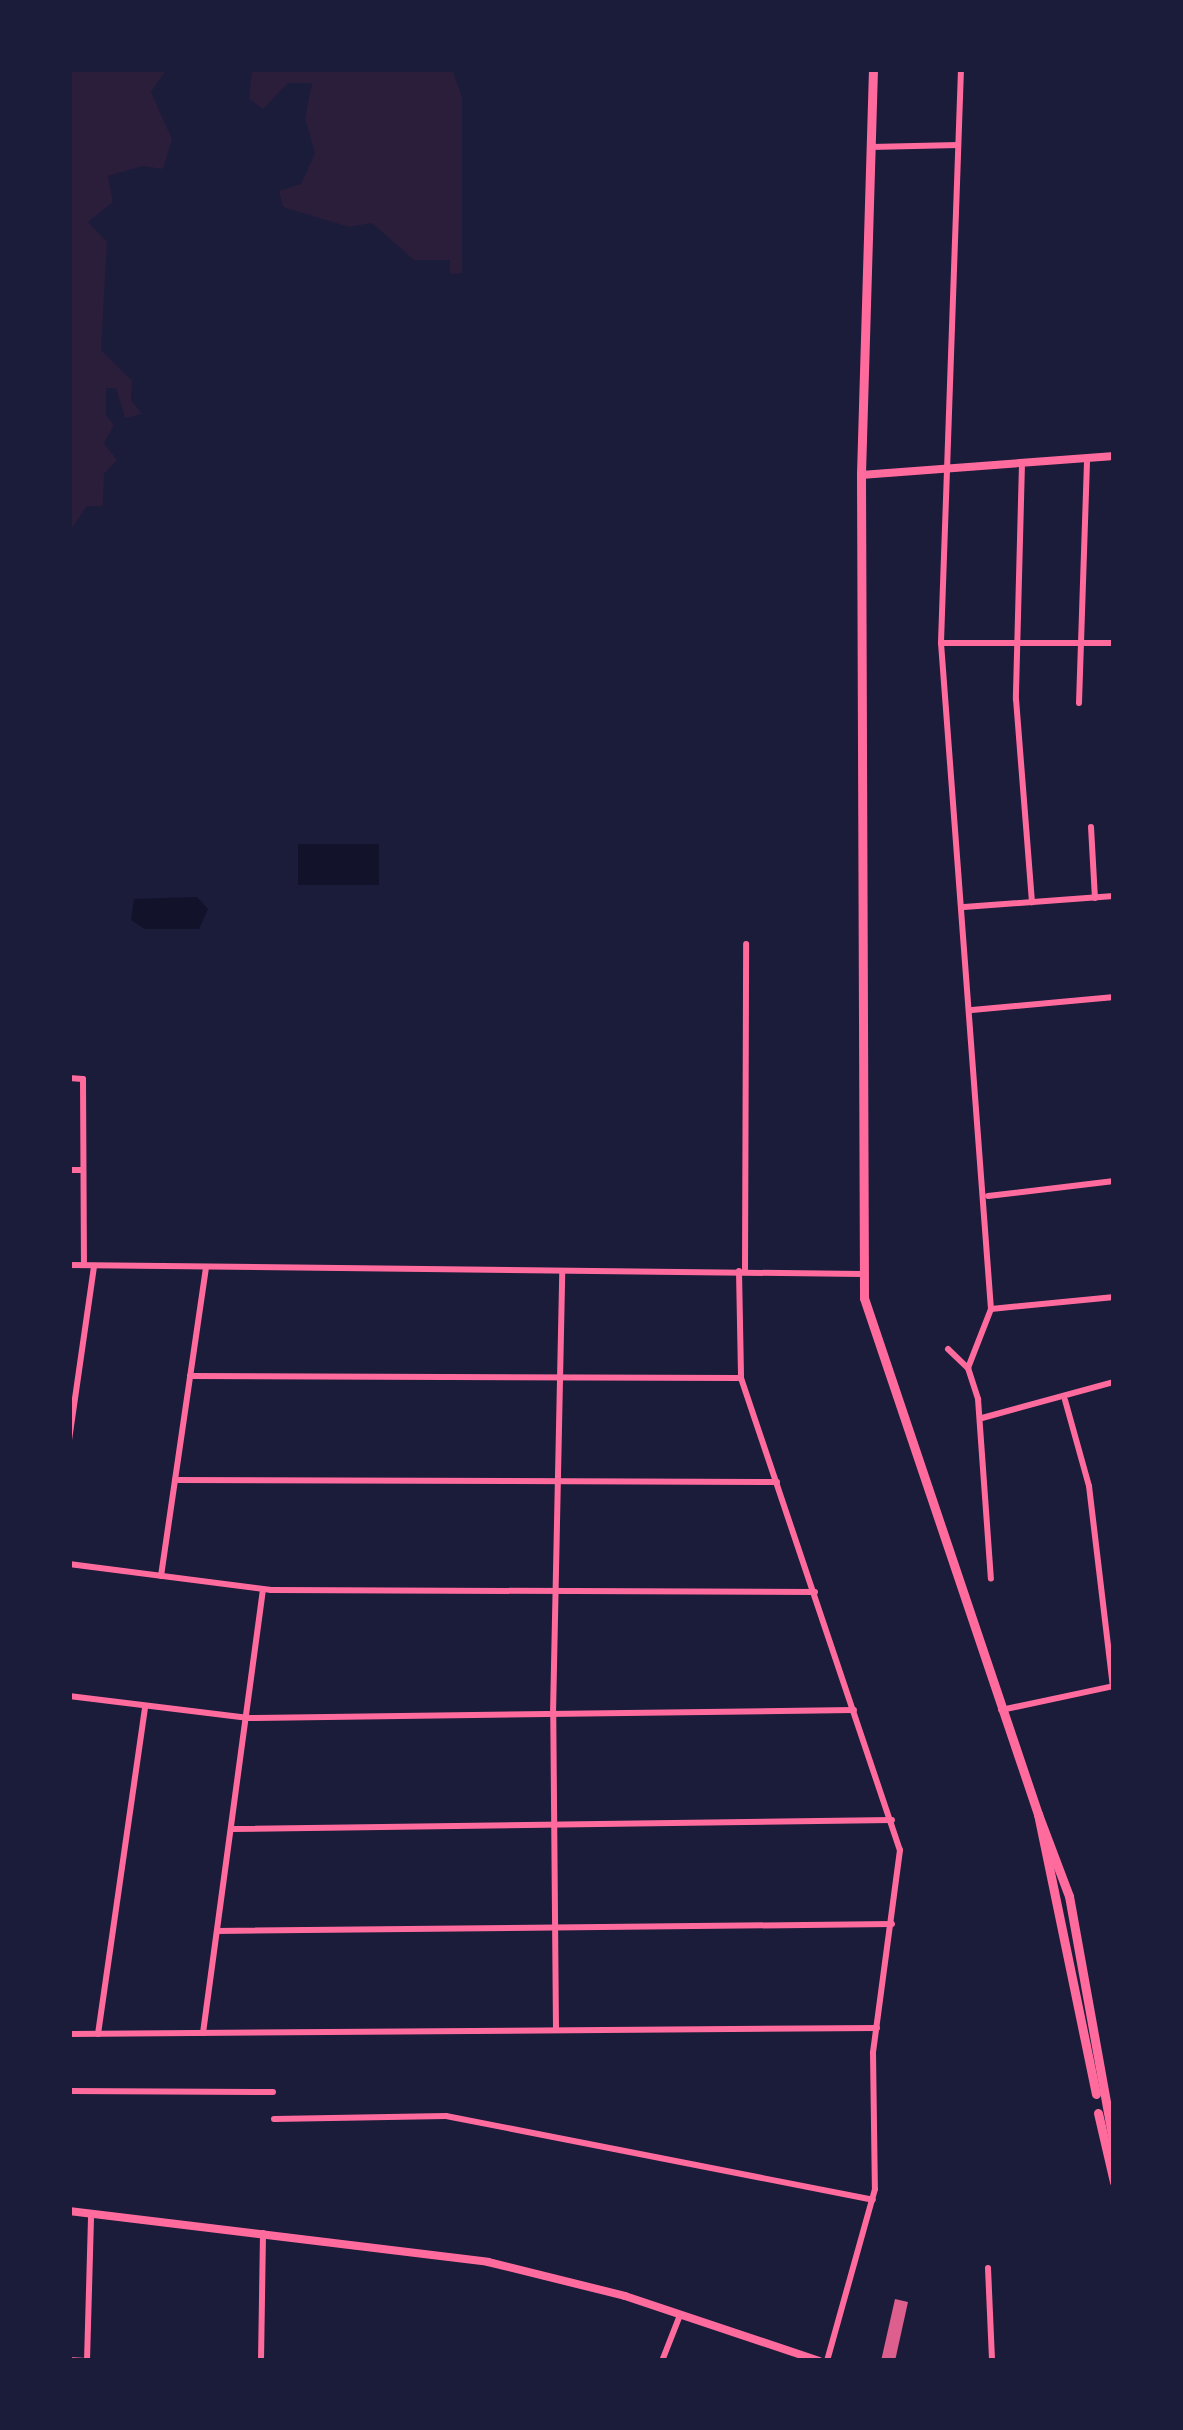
<!DOCTYPE html>
<style>
body{margin:0}
#map{position:relative;width:1183px;height:2430px;overflow:hidden;background:#1b1b3a;font-family:Cabin,sans-serif}
div>[style]{position:absolute}
.green>*{inset:0;background:#2a1e3b}
.water>*{inset:0;background:#12122b}
.building>*{inset:0;background:#dd5f8e}
.minor>*{height:6px;margin:-3px;padding:0 3px;transform-origin:3px;border-radius:3px;background:#ff6b9d}
.tertiary>*{height:8px;margin:-4px;padding:0 4px;transform-origin:4px;border-radius:4px;background:#ff6b9d}
.secondary>*{height:9px;margin:-4.5px;padding:0 4.5px;transform-origin:4.5px;border-radius:4.5px;background:#ff6b9d}
span{translate:-50% -50%;white-space:nowrap;text-align:center;line-height:1.15;-webkit-text-stroke:12px #1b1b3a;paint-order:stroke}
.frame{position:absolute;inset:0;border:72px solid #1b1b3a;pointer-events:none}
</style>
<div id="map">
<div class="green">
<i style="clip-path:polygon(69px 69px,167px 69px,151px 92px,172px 139px,163px 169px,142px 166px,108px 176px,113px 202px,88px 222px,107px 242px,101px 350px,132px 381px,131px 400px,142px 414px,125px 418px,116px 388px,106px 388px,106px 415px,114px 425px,104px 443px,117px 460px,104px 474px,103px 506px,87px 506px,69px 532px)"></i>
<i style="clip-path:polygon(252px 69px,452px 69px,462px 97px,462px 273px,450px 274px,450px 260px,414px 260px,372px 223px,349px 227px,283px 207px,279px 191px,301px 184px,315px 153px,305px 118px,312px 83px,288px 83px,263px 109px,249px 99px)"></i>
</div>
<div class="water">
<i style="clip-path:polygon(298px 844px,379px 844px,379px 885px,298px 885px)"></i>
<i style="clip-path:polygon(197px 897px,208px 909px,199px 929px,145px 929px,131px 920px,134px 899px)"></i>
</div>
<div class="building">
<i style="clip-path:polygon(895px 2299px,908px 2302px,895px 2361px,881px 2361px)"></i>
</div>
<div class="minor">
<i style="left:961px;top:69px;width:574px;rotate:92deg"></i>
<i style="left:941px;top:643px;width:668px;rotate:85.71deg"></i>
<i style="left:991px;top:1309px;width:63px;rotate:111.3deg"></i>
<i style="left:871px;top:147px;width:87px;rotate:-1.3deg"></i>
<i style="left:1022px;top:463px;width:236px;rotate:91.5deg"></i>
<i style="left:1016px;top:699px;width:204px;rotate:85.5deg"></i>
<i style="left:941px;top:643px;width:173px"></i>
<i style="left:1079px;top:703px;width:245px;rotate:-88.1deg"></i>
<i style="left:1091px;top:827px;width:71px;rotate:86.8deg"></i>
<i style="left:964px;top:907px;width:150px;rotate:-4.2deg"></i>
<i style="left:972px;top:1010px;width:143px;rotate:-5.2deg"></i>
<i style="left:69px;top:1078px;width:14px;rotate:4deg"></i>
<i style="left:83px;top:1079px;width:186px;rotate:89.7deg"></i>
<i style="left:69px;top:1170px;width:14px"></i>
<i style="left:988px;top:1196px;width:127px;rotate:-6.8deg"></i>
<i style="left:69px;top:1265px;width:793px;rotate:0.65deg"></i>
<i style="left:739px;top:1271px;width:107px;rotate:88.9deg"></i>
<i style="left:741px;top:1378px;width:498px;rotate:71.4deg"></i>
<i style="left:900px;top:1850px;width:205px;rotate:97.6deg"></i>
<i style="left:873px;top:2053px;width:136px;rotate:89.2deg"></i>
<i style="left:875px;top:2189px;width:179px;rotate:105.6deg"></i>
<i style="left:745px;top:1271px;width:327px;rotate:-89.8deg"></i>
<i style="left:991px;top:1309px;width:124px;rotate:-5.6deg"></i>
<i style="left:948px;top:1349px;width:28px;rotate:44deg"></i>
<i style="left:968px;top:1368px;width:33px;rotate:72deg"></i>
<i style="left:978px;top:1399px;width:180px;rotate:85.9deg"></i>
<i style="left:190px;top:1376px;width:551px;rotate:0.21deg"></i>
<i style="left:1065px;top:1400px;width:89px;rotate:74.4deg"></i>
<i style="left:1089px;top:1486px;width:201px;rotate:83.2deg"></i>
<i style="left:982px;top:1418px;width:137px;rotate:-15.3deg"></i>
<i style="left:69px;top:1440px;width:176px;rotate:-81.8deg"></i>
<i style="left:175px;top:1480px;width:602px;rotate:0.19deg"></i>
<i style="left:69px;top:1564px;width:204px;rotate:7.3deg"></i>
<i style="left:271px;top:1590px;width:544px;rotate:0.21deg"></i>
<i style="left:161px;top:1576px;width:312px;rotate:-81.7deg"></i>
<i style="left:69px;top:1696px;width:179px;rotate:7deg"></i>
<i style="left:247px;top:1718px;width:607px;rotate:-0.76deg"></i>
<i style="left:1001px;top:1710px;width:116px;rotate:-12deg"></i>
<i style="left:231px;top:1829px;width:661px;rotate:-0.78deg"></i>
<i style="left:217px;top:1931px;width:675px;rotate:-0.59deg"></i>
<i style="left:556px;top:2030px;width:316px;rotate:-90.5deg"></i>
<i style="left:553px;top:1714px;width:442px;rotate:-88.8deg"></i>
<i style="left:203px;top:2033px;width:446px;rotate:-82.3deg"></i>
<i style="left:69px;top:2034px;width:808px;rotate:-0.43deg"></i>
<i style="left:98px;top:2034px;width:331px;rotate:-81.8deg"></i>
<i style="left:69px;top:2091px;width:204px;rotate:0.3deg"></i>
<i style="left:274px;top:2119px;width:172px;rotate:-1deg"></i>
<i style="left:446px;top:2116px;width:435px;rotate:11.1deg"></i>
<i style="left:988px;top:2268px;width:93px;rotate:87.5deg"></i>
<i style="left:69px;top:2360px;width:18px;rotate:3deg"></i>
<i style="left:87px;top:2361px;width:147px;rotate:-88.4deg"></i>
<i style="left:261px;top:2361px;width:128px;rotate:-89.1deg"></i>
<i style="left:662px;top:2361px;width:49px;rotate:-68.6deg"></i>
</div>
<div class="tertiary">
<i style="left:861px;top:475px;width:254px;rotate:-4.3deg"></i>
<i style="left:69px;top:2211px;width:422px;rotate:6.9deg"></i>
<i style="left:488px;top:2262px;width:141px;rotate:13.9deg"></i>
<i style="left:625px;top:2296px;width:205px;rotate:18.5deg"></i>
</div>
<div class="secondary">
<i style="left:873px;top:69px;width:406px;rotate:91.7deg"></i>
<i style="left:861px;top:475px;width:823px;rotate:89.79deg"></i>
<i style="left:864px;top:1298px;width:545px;rotate:71.37deg"></i>
<i style="left:1038px;top:1814px;width:286px;rotate:78.3deg"></i>
<i style="left:1038px;top:1814px;width:88px;rotate:69.3deg"></i>
<i style="left:1069px;top:1896px;width:253px;rotate:79.8deg"></i>
<i style="left:1098px;top:2113px;width:71px;rotate:76.9deg"></i>
</div>
<div class="frame"></div>
</div>
